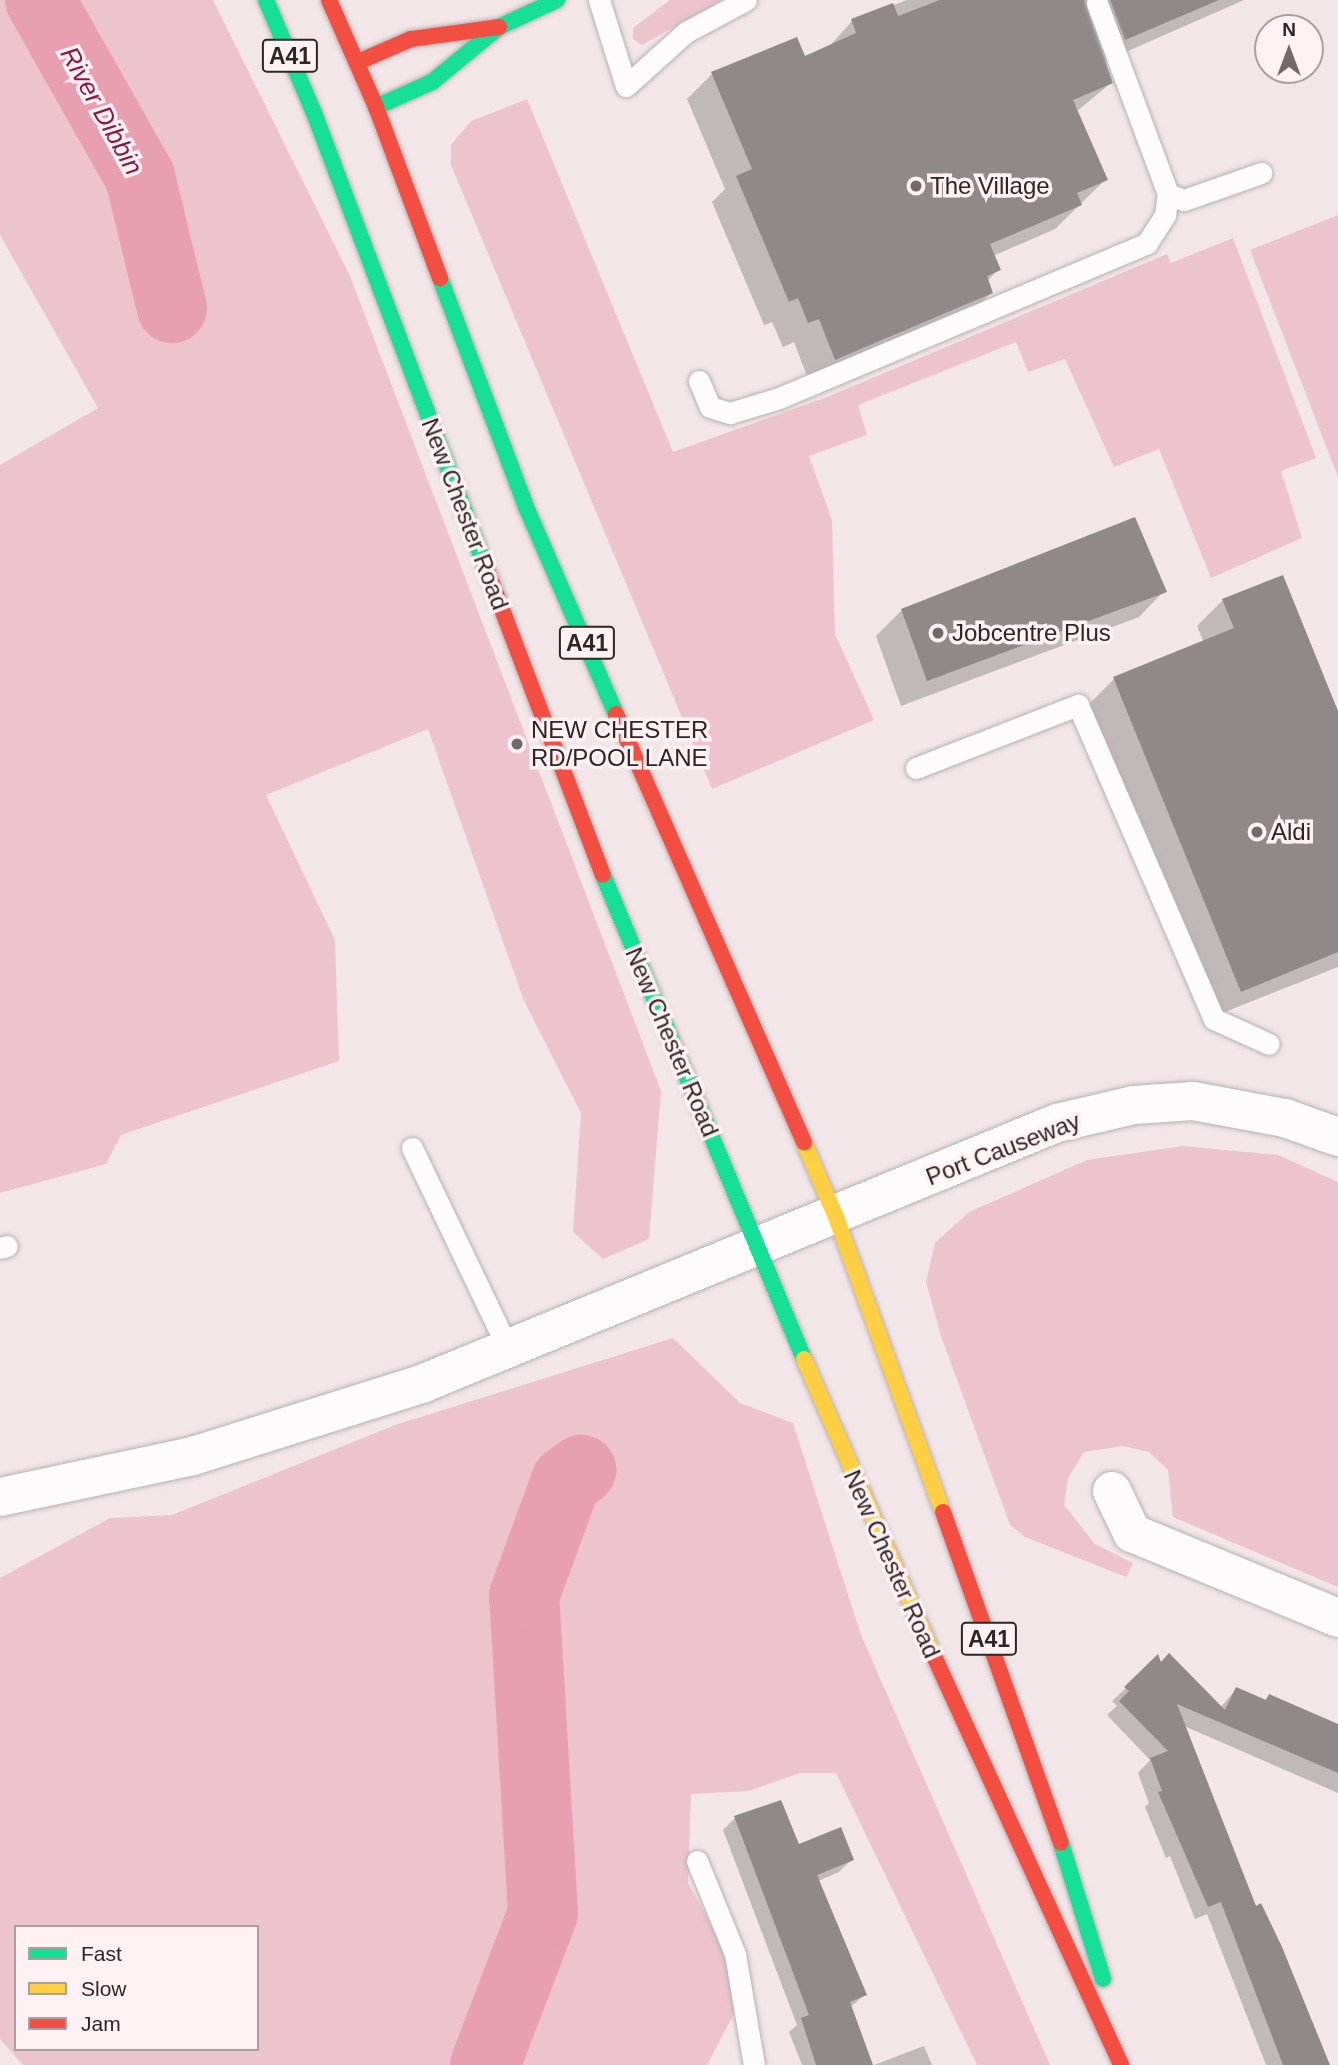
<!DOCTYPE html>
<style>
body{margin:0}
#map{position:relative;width:1338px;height:2065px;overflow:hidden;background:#f2e6e8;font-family:Arial,sans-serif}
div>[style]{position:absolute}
.green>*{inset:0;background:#edc4cd}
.shadow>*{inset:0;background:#0003}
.river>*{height:70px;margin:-35px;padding:0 35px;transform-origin:35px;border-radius:35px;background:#e89fb1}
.building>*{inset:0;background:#908889}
.roads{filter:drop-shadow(0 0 2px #b9b0b2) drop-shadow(0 0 2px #b9b0b2)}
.lane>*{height:21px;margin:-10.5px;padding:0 10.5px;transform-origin:10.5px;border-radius:10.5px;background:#fdfbfc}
.street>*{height:38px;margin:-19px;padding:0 19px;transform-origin:19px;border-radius:19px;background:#fdfbfc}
.fast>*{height:16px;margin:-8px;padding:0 8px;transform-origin:8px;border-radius:8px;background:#16e098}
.slow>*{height:16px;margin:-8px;padding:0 8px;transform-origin:8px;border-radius:8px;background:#ffcf43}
.jam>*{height:16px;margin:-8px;padding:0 8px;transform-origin:8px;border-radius:8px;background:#f24e42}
.dots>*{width:19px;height:19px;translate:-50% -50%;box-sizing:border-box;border:4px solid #fef1f3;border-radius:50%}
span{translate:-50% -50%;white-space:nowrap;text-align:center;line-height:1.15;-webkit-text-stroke:7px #fef1f3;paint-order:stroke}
.shield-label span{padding:2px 5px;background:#fef1f3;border:2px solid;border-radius:5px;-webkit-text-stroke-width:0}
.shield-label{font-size:23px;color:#2d2527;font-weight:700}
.poi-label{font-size:24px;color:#2d2527}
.left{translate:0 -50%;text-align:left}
.street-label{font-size:24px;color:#2d2527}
.water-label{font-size:26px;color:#8d1844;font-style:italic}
.legend{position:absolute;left:14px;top:1925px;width:245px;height:126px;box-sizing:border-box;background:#fef1f3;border:2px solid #aa9fa1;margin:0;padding:9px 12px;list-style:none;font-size:21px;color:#2d2527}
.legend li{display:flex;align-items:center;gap:14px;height:35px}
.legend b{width:35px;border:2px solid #aa9fa1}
.north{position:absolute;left:1254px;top:14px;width:70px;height:70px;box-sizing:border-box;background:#fef1f3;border:2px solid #aa9fa1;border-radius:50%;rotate:0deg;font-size:19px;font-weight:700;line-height:28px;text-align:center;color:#2d2527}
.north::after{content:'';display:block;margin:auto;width:24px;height:32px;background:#72696b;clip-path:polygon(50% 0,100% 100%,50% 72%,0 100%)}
</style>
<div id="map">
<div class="green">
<i style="clip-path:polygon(0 0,16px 0,111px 166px,154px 309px,185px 233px,117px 95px,80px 0,213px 0,350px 276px,661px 1091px,649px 1239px,603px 1259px,573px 1232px,581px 1113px,524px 1001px,428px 729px,266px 795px,335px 940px,339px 1061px,121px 1135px,106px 1164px,0 1193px,0 465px,98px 408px,0 235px)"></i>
<i style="clip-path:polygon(670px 0,722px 0,642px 45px,633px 39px,633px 28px)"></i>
<i style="clip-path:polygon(527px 99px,673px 452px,827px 397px,1167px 254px,1171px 263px,1233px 238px,1316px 458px,1281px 471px,1302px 538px,1211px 578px,1159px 449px,1114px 467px,1065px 359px,1028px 372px,1016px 342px,858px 405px,867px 435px,809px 456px,832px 520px,835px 634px,874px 720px,712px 789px,451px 165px,451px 145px,471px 121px)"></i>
<i style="clip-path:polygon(1338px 215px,1338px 477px,1250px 250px)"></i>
<i style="clip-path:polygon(1183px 1146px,1278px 1155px,1338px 1182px,1338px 1587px,1173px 1517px,1168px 1470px,1149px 1452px,1123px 1446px,1084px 1452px,1068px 1478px,1064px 1505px,1095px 1544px,1133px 1563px,1126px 1577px,1025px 1537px,1010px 1525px,941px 1336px,926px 1282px,935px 1243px,969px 1212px,1087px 1160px)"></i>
<i style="clip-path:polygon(evenodd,673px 1338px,740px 1403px,793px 1423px,861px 1635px,1050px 2065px,977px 2065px,836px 1773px,800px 1773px,748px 1791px,691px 1794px,688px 1883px,729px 1957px,738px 2006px,707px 2065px,23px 2065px,0 2039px,0 1578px,110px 1518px,172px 1515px,395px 1425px,673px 1338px,16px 1927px,257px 1927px,257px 2049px,16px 2049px,16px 1927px)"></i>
</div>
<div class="shadow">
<i style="clip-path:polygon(907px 0,1244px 0,1103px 62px,1111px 83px,1076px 112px,1106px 179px,1055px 229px,993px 256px,999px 269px,987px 281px,991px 293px,966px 318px,810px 384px,794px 342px,783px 347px,772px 322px,764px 325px,712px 202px,725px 189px,687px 99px,712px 74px,804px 58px,828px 48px,852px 21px)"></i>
<i style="clip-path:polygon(1164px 591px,1139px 617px,901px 706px,876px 636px,902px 610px)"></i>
<i style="clip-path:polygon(1223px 600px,1338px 716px,1338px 967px,1215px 1016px,1088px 705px,1114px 679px,1204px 643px,1197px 626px)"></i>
<i style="clip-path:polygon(1160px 1665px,1220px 1708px,1236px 1689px,1264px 1701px,1269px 1696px,1338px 1741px,1338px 1793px,1184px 1726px,1255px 1908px,1328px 2065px,1266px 2065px,1207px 1914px,1195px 1919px,1170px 1856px,1166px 1858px,1145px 1807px,1149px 1803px,1138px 1773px,1150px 1760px,1107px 1715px,1117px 1706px,1112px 1701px,1126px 1688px)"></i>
<i style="clip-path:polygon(780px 1802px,798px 1847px,852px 1859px,839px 1872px,818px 1881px,865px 1994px,850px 2008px,871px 2065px,802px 2065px,789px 2032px,797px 2025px,723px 1830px,735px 1818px)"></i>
<i style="clip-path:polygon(924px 2046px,932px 2065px,874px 2065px)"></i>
</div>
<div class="river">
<i style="left:40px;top:0;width:203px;rotate:60.5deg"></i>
<i style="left:140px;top:177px;width:135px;rotate:76.3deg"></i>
<i style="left:485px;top:2065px;width:163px;rotate:-69.1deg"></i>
<i style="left:543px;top:1913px;width:318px;rotate:-93.4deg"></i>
<i style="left:524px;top:1596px;width:122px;rotate:-69.9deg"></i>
<i style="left:566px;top:1481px;width:19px;rotate:-36deg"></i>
</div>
<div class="building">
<i style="clip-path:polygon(940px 0,1084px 0,1113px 83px,1073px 100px,1108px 180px,1077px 193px,1082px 205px,990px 244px,1001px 270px,987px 276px,993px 293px,835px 360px,819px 319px,808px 323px,798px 298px,789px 302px,736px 176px,752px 169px,711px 72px,797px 37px,805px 56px,856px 33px,851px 19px,893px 3px,898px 16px)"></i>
<i style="clip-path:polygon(1110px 0,1219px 0,1125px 40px)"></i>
<i style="clip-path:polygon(1135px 517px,1167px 592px,927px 681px,901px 609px)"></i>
<i style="clip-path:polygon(1283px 575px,1338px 711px,1338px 952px,1241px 992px,1113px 677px,1234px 628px,1222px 599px)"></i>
<i style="clip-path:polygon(1169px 1653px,1225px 1710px,1236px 1687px,1266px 1700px,1269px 1694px,1338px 1724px,1338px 1773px,1177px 1704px,1256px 1906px,1261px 1903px,1282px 1947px,1330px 2065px,1283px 2065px,1221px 1902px,1208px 1907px,1158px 1792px,1162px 1791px,1150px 1758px,1168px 1751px,1119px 1701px,1129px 1691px,1124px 1687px,1158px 1654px,1161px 1662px)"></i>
<i style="clip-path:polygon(781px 1800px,799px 1844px,841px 1827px,854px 1860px,817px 1875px,867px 1995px,850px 2002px,873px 2065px,816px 2065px,801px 2018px,809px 2015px,734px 1816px)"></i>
</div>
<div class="roads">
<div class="lane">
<i style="left:599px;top:0;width:90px;rotate:72.6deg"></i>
<i style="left:626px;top:86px;width:81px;rotate:-42deg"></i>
<i style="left:686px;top:32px;width:68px;rotate:-28.1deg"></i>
<i style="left:1168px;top:194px;width:17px;rotate:21deg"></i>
<i style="left:1184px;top:200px;width:82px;rotate:-19.3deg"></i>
<i style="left:699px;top:381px;width:28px;rotate:67deg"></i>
<i style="left:710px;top:407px;width:21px;rotate:17deg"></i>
<i style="left:730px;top:413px;width:51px;rotate:-17deg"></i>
<i style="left:779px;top:398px;width:399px;rotate:-22.8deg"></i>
<i style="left:1147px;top:243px;width:33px;rotate:-57deg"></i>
<i style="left:1165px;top:215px;width:21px;rotate:-82deg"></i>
<i style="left:1168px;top:194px;width:204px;rotate:-110.4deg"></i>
<i style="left:916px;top:768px;width:174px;rotate:-21.3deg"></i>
<i style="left:1078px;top:705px;width:342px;rotate:66.6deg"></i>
<i style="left:1214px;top:1019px;width:60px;rotate:24.4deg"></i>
<i style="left:412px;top:1148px;width:222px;rotate:64.4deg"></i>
<i style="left:0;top:1248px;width:7px;rotate:-16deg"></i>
<i style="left:697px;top:1861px;width:100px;rotate:67.8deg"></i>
<i style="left:735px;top:1954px;width:113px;rotate:80.3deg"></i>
</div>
<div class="street">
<i style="left:1112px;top:1491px;width:47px;rotate:64.5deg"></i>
<i style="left:1132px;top:1533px;width:223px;rotate:22.4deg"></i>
<i style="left:0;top:1497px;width:197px;rotate:-12deg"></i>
<i style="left:193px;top:1456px;width:242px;rotate:-17.5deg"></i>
<i style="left:424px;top:1383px;width:684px;rotate:-22.33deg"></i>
<i style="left:1057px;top:1123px;width:79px;rotate:-13.2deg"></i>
<i style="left:1134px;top:1105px;width:59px;rotate:-3.9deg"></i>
<i style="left:1193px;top:1101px;width:94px;rotate:10.5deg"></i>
<i style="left:1285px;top:1118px;width:56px;rotate:19.7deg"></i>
</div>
<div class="fast">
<i style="left:266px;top:0;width:123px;rotate:67deg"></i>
<i style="left:314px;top:113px;width:489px;rotate:69.3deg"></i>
<i style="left:376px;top:107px;width:61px;rotate:-24.1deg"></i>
<i style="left:432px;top:82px;width:87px;rotate:-39.4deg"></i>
<i style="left:499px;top:27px;width:64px;rotate:-25deg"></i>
<i style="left:440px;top:278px;width:245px;rotate:69.4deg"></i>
<i style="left:526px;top:507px;width:226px;rotate:66.5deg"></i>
<i style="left:603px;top:875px;width:524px;rotate:67.45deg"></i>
<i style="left:1061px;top:1843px;width:142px;rotate:72.8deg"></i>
</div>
<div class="slow">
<i style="left:804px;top:1143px;width:81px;rotate:66.6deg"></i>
<i style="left:836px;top:1217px;width:314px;rotate:70.1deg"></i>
<i style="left:804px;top:1359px;width:322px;rotate:66.4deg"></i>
</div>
<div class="jam">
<i style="left:329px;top:0;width:117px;rotate:66.3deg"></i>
<i style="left:376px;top:107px;width:183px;rotate:69.5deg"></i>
<i style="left:358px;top:62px;width:58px;rotate:-23.5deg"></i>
<i style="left:411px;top:39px;width:89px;rotate:-7.8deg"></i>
<i style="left:487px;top:570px;width:326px;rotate:69.2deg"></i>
<i style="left:616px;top:714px;width:468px;rotate:66.3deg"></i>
<i style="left:943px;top:1512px;width:351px;rotate:70.4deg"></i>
<i style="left:933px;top:1654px;width:452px;rotate:65.4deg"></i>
</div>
</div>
<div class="dots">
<i style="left:916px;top:186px;background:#72696b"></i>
<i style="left:938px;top:633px;background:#72696b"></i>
<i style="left:517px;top:744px;background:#72696b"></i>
<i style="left:1257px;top:832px;background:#72696b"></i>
</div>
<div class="shield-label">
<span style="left:290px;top:56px">A41</span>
<span style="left:587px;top:643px">A41</span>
<span style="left:989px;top:1639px">A41</span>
</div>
<div class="poi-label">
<span class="left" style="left:930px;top:186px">The Village</span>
<span class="left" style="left:952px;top:633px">Jobcentre Plus</span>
<span class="left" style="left:531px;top:744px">NEW CHESTER<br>RD/POOL LANE</span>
<span class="left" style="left:1271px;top:832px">Aldi</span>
</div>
<div class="street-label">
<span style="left:465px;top:514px;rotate:69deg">New Chester Road</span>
<span style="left:672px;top:1042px;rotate:67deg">New Chester Road</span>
<span style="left:1003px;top:1149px;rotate:-21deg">Port Causeway</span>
<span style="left:892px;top:1564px;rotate:66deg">New Chester Road</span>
</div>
<div class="water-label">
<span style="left:101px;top:111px;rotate:61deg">River Dibbin</span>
</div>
<ul class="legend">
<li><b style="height:9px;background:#16e098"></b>Fast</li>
<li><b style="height:9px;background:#ffcf43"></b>Slow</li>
<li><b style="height:9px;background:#f24e42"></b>Jam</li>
</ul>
<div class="north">N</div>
</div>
